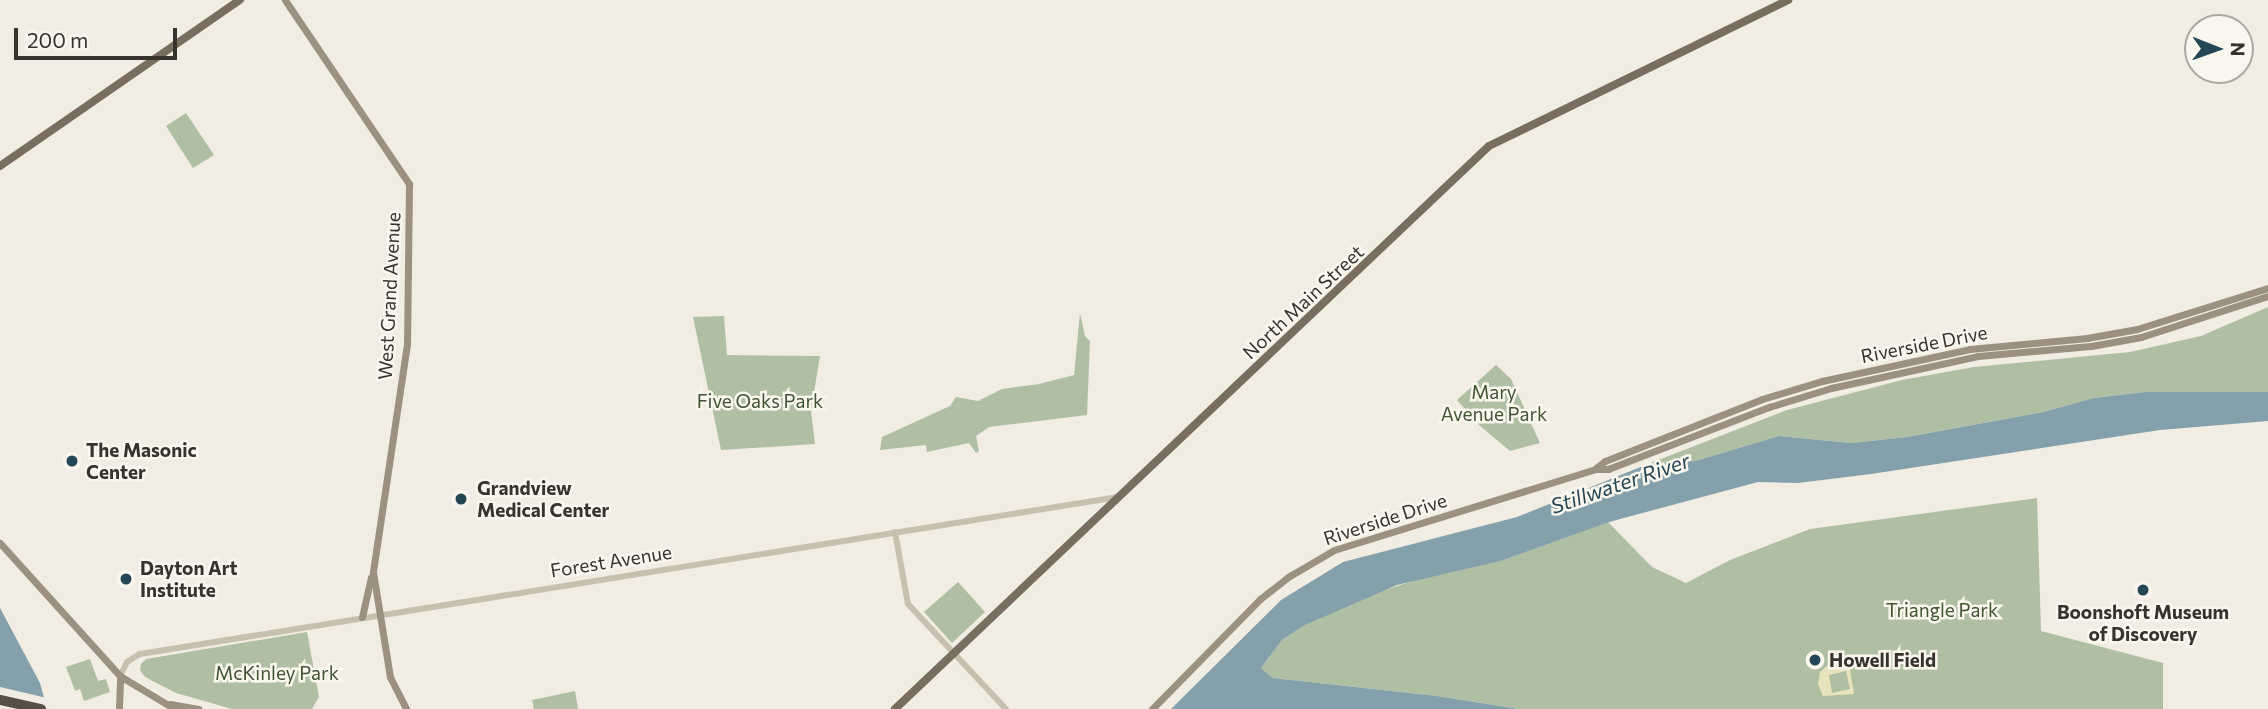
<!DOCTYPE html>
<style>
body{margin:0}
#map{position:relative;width:2268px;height:709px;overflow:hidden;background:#f1ede2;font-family:Commissioner,sans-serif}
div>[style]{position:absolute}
.green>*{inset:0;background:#afbfa3}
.sand>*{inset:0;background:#e8e3bc}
.water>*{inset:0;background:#83a0ab}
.pier>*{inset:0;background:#f1ede2}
.tertiary>*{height:6px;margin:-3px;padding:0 3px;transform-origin:3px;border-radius:3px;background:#c8c0ae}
.secondary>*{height:7px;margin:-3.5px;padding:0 3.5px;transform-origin:3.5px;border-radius:3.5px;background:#9c9080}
.primary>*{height:8px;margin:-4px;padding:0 4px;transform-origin:4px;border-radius:4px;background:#786d5f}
.motorway>*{height:10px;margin:-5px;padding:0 5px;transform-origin:5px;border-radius:5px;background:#584f44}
.dots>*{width:19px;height:19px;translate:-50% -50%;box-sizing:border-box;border:4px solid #f9f6ee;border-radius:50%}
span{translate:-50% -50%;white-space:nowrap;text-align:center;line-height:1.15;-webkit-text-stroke:5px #f9f6ee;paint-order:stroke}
.street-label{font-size:19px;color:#38322c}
.park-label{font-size:19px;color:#405432}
.poi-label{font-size:19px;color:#38322c;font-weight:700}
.left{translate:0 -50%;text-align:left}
.water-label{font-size:21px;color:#254755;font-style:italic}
.north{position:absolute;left:2184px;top:14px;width:70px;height:70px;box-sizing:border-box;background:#f9f6ee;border:2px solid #aca8a0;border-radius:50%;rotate:91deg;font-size:19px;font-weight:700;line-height:28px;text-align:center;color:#38322c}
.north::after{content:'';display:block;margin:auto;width:24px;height:32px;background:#254755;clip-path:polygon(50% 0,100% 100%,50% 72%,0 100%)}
.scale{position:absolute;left:14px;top:28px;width:163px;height:32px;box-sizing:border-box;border:4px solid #38322c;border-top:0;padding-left:9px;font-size:21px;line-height:24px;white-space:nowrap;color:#38322c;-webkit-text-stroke:5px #f9f6ee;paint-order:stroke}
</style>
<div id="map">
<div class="green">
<i style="clip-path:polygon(186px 113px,214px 155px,193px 168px,166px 126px)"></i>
<i style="clip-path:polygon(2268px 307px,2268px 392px,2145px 392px,2094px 398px,2043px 412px,1907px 437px,1851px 443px,1779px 436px,1695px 461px,1648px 464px,1787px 410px,1902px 380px,1974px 367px,2130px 352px,2201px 336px)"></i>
<i style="clip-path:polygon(1080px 313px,1085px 336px,1090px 341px,1087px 415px,989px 427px,976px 436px,979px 451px,976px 453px,969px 443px,927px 452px,926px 445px,880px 450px,882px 437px,950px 406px,956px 397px,978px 401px,1002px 389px,1039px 384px,1074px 375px)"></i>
<i style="clip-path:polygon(724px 316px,727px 355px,820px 356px,811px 411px,815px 444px,721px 450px,693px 317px)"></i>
<i style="clip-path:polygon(1496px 365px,1511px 379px,1540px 443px,1510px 451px,1479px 425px,1457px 400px)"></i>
<i style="clip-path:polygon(2037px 498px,2041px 631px,2163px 663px,2163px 709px,1519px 709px,1437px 696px,1273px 678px,1261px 668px,1282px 640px,1305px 625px,1369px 595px,1438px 573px,1504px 560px,1608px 522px,1652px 567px,1686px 583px,1730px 560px,1810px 529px)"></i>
<i style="clip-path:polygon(958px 582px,985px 612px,952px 643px,924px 612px)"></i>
<i style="clip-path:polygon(307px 632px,319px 697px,312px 709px,232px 709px,176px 693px,145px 677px,140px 670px,141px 664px,146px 659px)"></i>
<i style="clip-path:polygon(90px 659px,98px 681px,106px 679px,110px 692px,84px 701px,80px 689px,75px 691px,66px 667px)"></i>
<i style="clip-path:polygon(575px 691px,578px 709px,534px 709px,532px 700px)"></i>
</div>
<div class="sand">
<i style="clip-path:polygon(evenodd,1842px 660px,1849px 663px,1854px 694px,1823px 696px,1818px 684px,1820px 672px,1830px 663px,1842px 660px,1846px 671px,1850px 689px,1832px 693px,1829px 675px,1846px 671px)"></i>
</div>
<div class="water">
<i style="clip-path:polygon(2145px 392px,2268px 392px,2268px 421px,2160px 430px,1871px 474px,1798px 483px,1758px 482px,1609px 522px,1504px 560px,1397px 585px,1305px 625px,1282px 640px,1261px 668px,1273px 678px,1437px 696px,1519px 709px,1171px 709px,1281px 600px,1343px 562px,1517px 517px,1648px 464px,1695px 461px,1779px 436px,1851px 443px,1907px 437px,2043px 412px,2094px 398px)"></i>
<i style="clip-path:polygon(0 608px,40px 683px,47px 709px,0 709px)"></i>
</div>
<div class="pier">
<i style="clip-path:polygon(0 687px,47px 698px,50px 709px,0 709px)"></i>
</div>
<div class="tertiary">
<i style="left:895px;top:532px;width:73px;rotate:79.8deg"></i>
<i style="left:908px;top:604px;width:144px;rotate:47deg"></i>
<i style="left:120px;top:676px;width:16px;rotate:-63deg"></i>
<i style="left:127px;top:662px;width:15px;rotate:-32deg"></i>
<i style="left:140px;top:654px;width:991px;rotate:-9.12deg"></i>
</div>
<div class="secondary">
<i style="left:285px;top:0;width:222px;rotate:56deg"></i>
<i style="left:409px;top:184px;width:160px;rotate:90.7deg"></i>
<i style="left:407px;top:344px;width:231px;rotate:98.5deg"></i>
<i style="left:373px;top:572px;width:106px;rotate:80.8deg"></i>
<i style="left:390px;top:677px;width:36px;rotate:63deg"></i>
<i style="left:1596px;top:468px;width:11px;rotate:-38deg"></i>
<i style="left:1605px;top:461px;width:169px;rotate:-21.5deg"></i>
<i style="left:1762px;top:399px;width:63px;rotate:-16.7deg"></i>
<i style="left:1822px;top:381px;width:151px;rotate:-12.2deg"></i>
<i style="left:1970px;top:349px;width:118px;rotate:-5.4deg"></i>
<i style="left:2087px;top:338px;width:51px;rotate:-10.2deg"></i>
<i style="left:2137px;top:329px;width:137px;rotate:-17.4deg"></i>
<i style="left:0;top:543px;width:179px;rotate:47.9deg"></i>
<i style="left:120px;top:676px;width:64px;rotate:31deg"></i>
<i style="left:362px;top:617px;width:41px;rotate:-77.3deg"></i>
<i style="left:170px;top:704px;width:29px;rotate:10deg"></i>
<i style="left:119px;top:709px;width:33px;rotate:-88deg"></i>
<i style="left:1152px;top:709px;width:154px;rotate:-45.5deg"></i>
<i style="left:1260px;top:599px;width:36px;rotate:-38deg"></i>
<i style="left:1288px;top:577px;width:53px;rotate:-30.4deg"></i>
<i style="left:1334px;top:550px;width:274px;rotate:-17.2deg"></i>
<i style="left:1596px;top:469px;width:12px"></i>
<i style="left:1608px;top:469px;width:173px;rotate:-21.1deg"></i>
<i style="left:1769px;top:407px;width:65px;rotate:-17deg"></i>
<i style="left:1831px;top:388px;width:150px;rotate:-12.3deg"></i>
<i style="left:1978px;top:356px;width:113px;rotate:-5.1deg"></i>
<i style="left:2091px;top:346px;width:51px;rotate:-10.2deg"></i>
<i style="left:2141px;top:337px;width:133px;rotate:-17.9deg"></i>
</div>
<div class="primary">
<i style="left:0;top:166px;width:292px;rotate:-34.7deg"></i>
<i style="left:895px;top:709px;width:818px;rotate:-43.47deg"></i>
<i style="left:1489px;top:146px;width:333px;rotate:-26deg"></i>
</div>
<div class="motorway">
<i style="left:0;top:700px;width:42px;rotate:12.4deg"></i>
</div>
<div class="dots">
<i style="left:72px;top:461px;background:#254755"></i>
<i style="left:461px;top:499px;background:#254755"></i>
<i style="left:126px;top:579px;background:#254755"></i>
<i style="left:2143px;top:590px;background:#254755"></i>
<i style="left:1815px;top:660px;background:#254755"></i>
</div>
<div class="street-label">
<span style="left:389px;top:296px;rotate:-87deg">West Grand Avenue</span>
<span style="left:1303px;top:302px;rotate:-43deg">North Main Street</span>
<span style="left:1924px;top:344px;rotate:-11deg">Riverside Drive</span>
<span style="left:1385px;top:519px;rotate:-18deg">Riverside Drive</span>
<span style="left:611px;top:561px;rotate:-9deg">Forest Avenue</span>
</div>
<div class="park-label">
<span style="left:1494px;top:403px">Mary<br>Avenue Park</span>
<span style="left:760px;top:401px">Five Oaks Park</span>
<span style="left:1942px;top:610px">Triangle Park</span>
<span style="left:277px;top:673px">McKinley Park</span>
</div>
<div class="poi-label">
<span class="left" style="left:86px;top:461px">The Masonic<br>Center</span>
<span class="left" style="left:477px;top:499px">Grandview<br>Medical Center</span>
<span class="left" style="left:140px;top:579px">Dayton Art<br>Institute</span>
<span style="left:2143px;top:623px">Boonshoft Museum<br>of Discovery</span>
<span class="left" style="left:1829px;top:660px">Howell Field</span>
</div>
<div class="water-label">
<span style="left:1620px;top:483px;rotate:-19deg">Stillwater River</span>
</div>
<div class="north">N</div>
<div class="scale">200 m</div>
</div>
